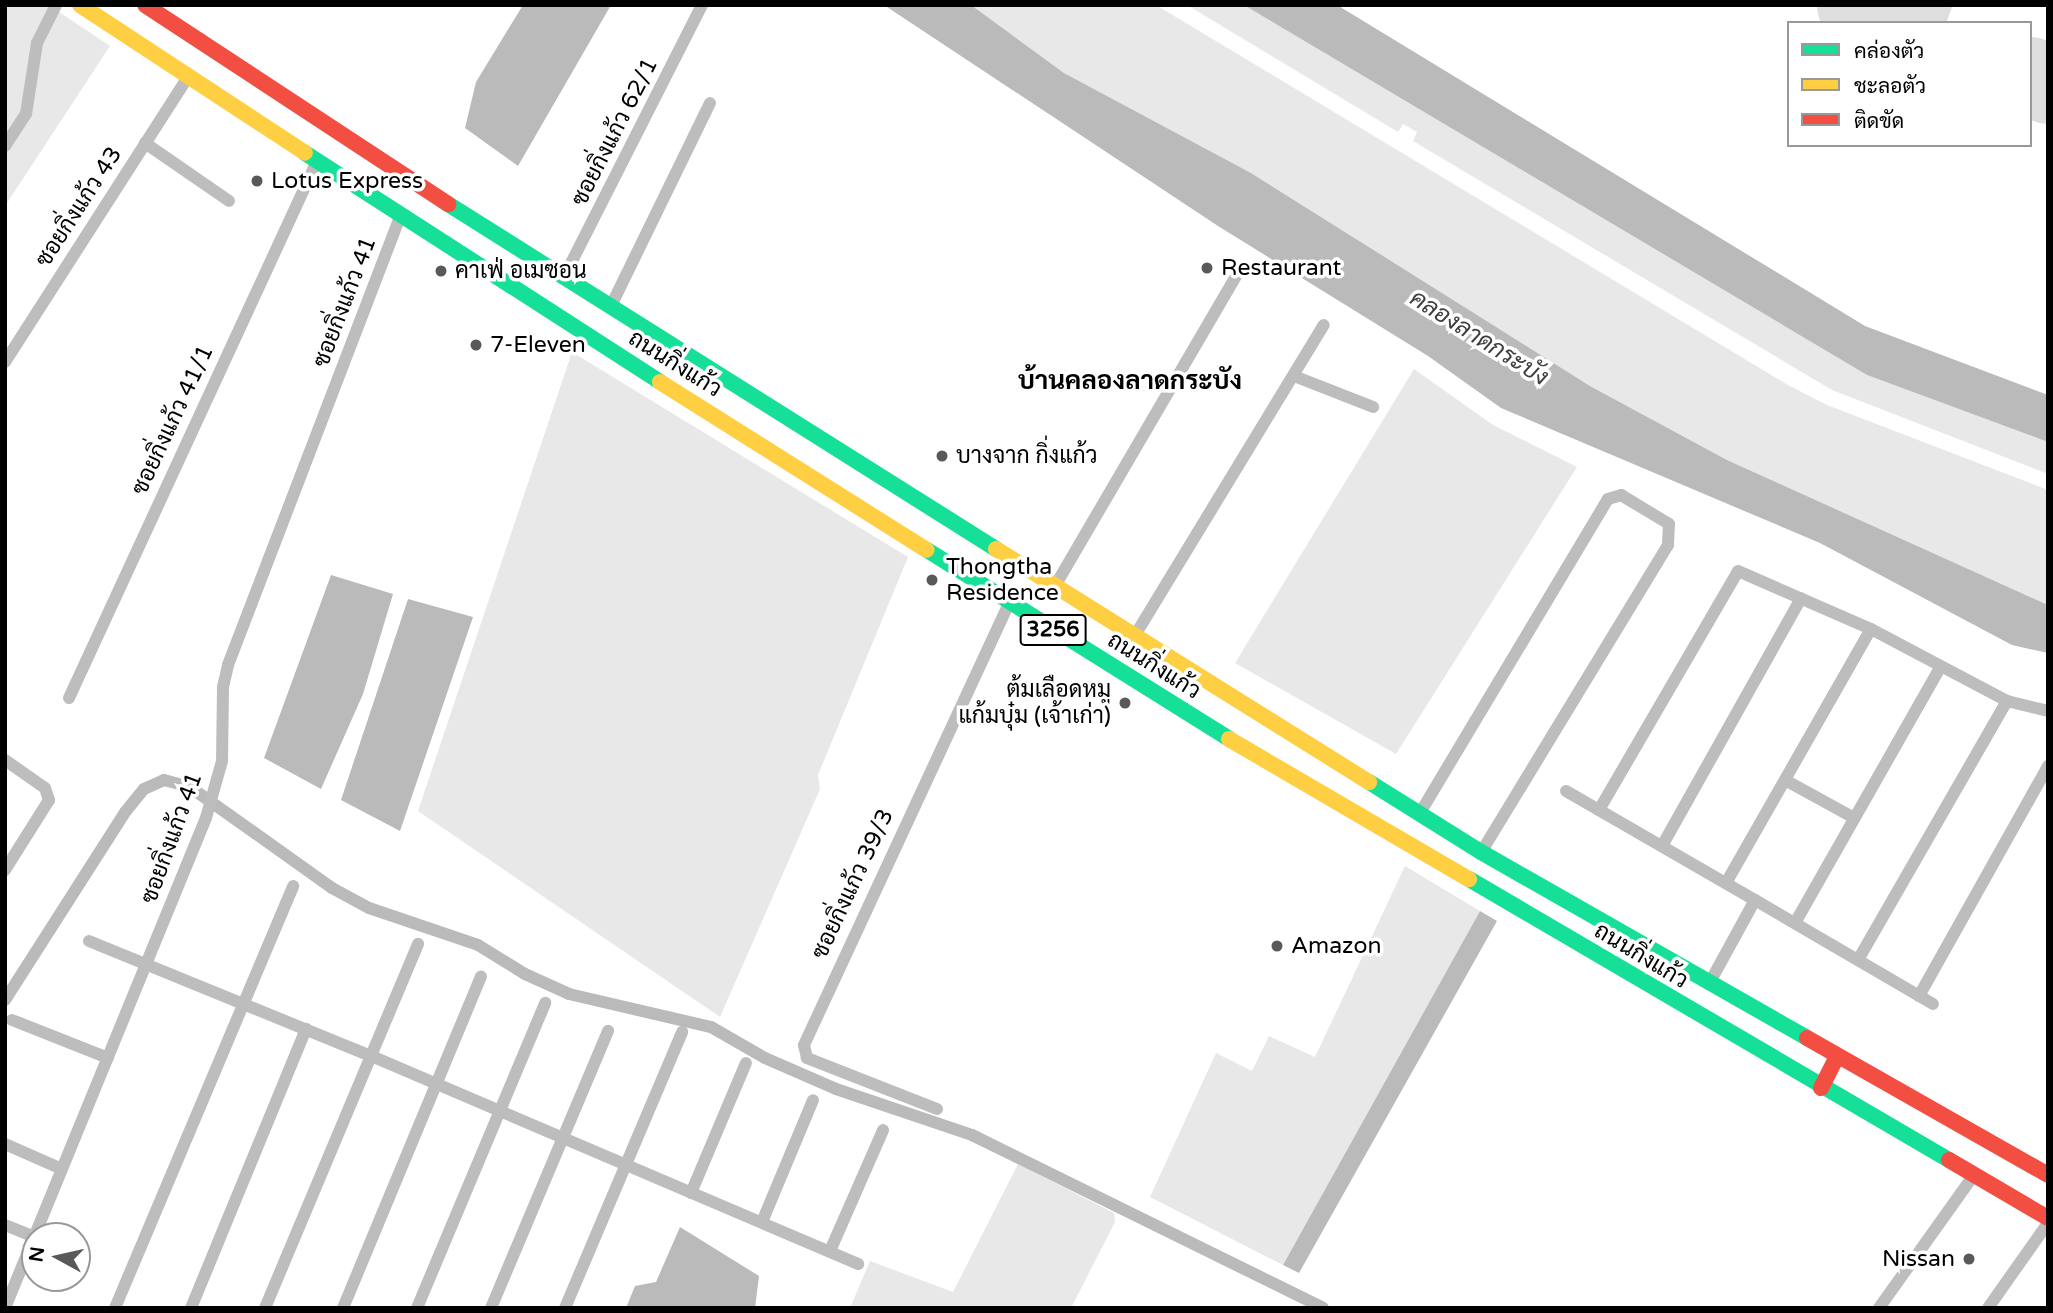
<!DOCTYPE html>
<meta charset="utf-8">
<style>
body{margin:0}
#map{position:relative;width:2053px;height:1313px;overflow:hidden;background:#fff;font-family:"Varela Round",Sarabun,sans-serif}
div>[style]{position:absolute}
.green>*{inset:0;background:#e8e8e8}
.water>*{inset:0;background:#bababa}
.canal>*{height:12px;margin:-6px;padding:0 6px;transform-origin:6px;border-radius:6px;background:#bababa}
.taxiway>*{height:32px;margin:-16px;padding:0 16px;transform-origin:16px;border-radius:16px;background:#dedede}
.runway>*{height:79px;margin:-39.5px;padding:0 39.5px;transform-origin:39.5px;border-radius:39.5px;background:#dedede}
.street>*{height:12px;margin:-6px;padding:0 6px;transform-origin:6px;border-radius:6px;background:#bdbdbd}
.fast>*{height:16px;margin:-8px;padding:0 8px;transform-origin:8px;border-radius:8px;background:#16e098}
.slow>*{height:16px;margin:-8px;padding:0 8px;transform-origin:8px;border-radius:8px;background:#ffcf43}
.jam>*{height:16px;margin:-8px;padding:0 8px;transform-origin:8px;border-radius:8px;background:#f24e42}
.dots>*{width:19px;height:19px;translate:-50% -50%;box-sizing:border-box;border:4px solid #fff;border-radius:50%}
span{translate:-50% -50%;white-space:nowrap;text-align:center;line-height:1.15;-webkit-text-stroke:7px #fff;paint-order:stroke}
.shield-label span{padding:2px 5px;background:#fff;border:2px solid;border-radius:5px;-webkit-text-stroke-width:0}
.shield-label{font-size:21px;color:#000;font-weight:700}
.street-label{font-size:23px;color:#000}
.poi-label{font-size:23px;color:#000}
.left{translate:0 -50%;text-align:left}
.right{translate:-100% -50%;text-align:right}
.water-label{font-size:24px;color:#3e3e3e;font-style:italic}
.quarter-label{font-size:26px;color:#000;font-weight:700}
.frame{position:absolute;inset:0;border:7px solid #000;pointer-events:none}
.legend{position:absolute;left:1787px;top:21px;width:245px;height:126px;box-sizing:border-box;background:#fff;border:2px solid #999;margin:0;padding:9px 12px;list-style:none;font-size:21px;color:#000}
.legend li{display:flex;align-items:center;gap:14px;height:35px}
.legend b{width:35px;border:2px solid #999}
.north{position:absolute;left:21px;top:1222px;width:70px;height:70px;box-sizing:border-box;background:#fff;border:2px solid #999;border-radius:50%;rotate:278deg;font-size:19px;font-weight:700;line-height:28px;text-align:center;color:#000}
.north::after{content:'';display:block;margin:auto;width:24px;height:32px;background:#595959;clip-path:polygon(50% 0,100% 100%,50% 72%,0 100%)}
</style>
<div id="map">
<div class="green">
<i style="clip-path:polygon(5px 5px,49px 5px,110px 46px,5px 206px)"></i>
<i style="clip-path:polygon(971px 5px,1156px 5px,1788px 385px,1827px 405px,2048px 490px,2048px 605px,1727px 460px,1590px 386px,1251px 173px,1064px 73px)"></i>
<i style="clip-path:polygon(1187px 5px,1244px 5px,1867px 375px,2048px 442px,2048px 474px,1832px 390px,1413px 141px,1417px 132px,1403px 124px,1398px 132px)"></i>
<i style="clip-path:polygon(572px 352px,908px 557px,818px 775px,820px 789px,720px 1017px,418px 811px)"></i>
<i style="clip-path:polygon(1414px 369px,1493px 425px,1577px 467px,1396px 754px,1235px 663px)"></i>
<i style="clip-path:polygon(1405px 866px,1480px 911px,1283px 1265px,1150px 1197px,1216px 1053px,1252px 1071px,1269px 1036px,1315px 1057px)"></i>
<i style="clip-path:polygon(1018px 1164px,1114px 1213px,1115px 1222px,1071px 1308px,850px 1308px,870px 1261px,953px 1292px)"></i>
</div>
<div class="water">
<i style="clip-path:polygon(523px 5px,611px 5px,518px 166px,465px 128px,476px 82px)"></i>
<i style="clip-path:polygon(884px 5px,971px 5px,1064px 73px,1251px 173px,1590px 386px,1727px 460px,2048px 605px,2048px 653px,2012px 645px,1820px 543px,1501px 408px,1428px 356px,1218px 226px)"></i>
<i style="clip-path:polygon(1244px 5px,1337px 5px,1865px 326px,2048px 395px,2048px 442px,1867px 375px)"></i>
<i style="clip-path:polygon(331px 575px,393px 594px,363px 694px,321px 789px,264px 758px)"></i>
<i style="clip-path:polygon(408px 599px,473px 617px,400px 831px,341px 800px)"></i>
<i style="clip-path:polygon(1480px 911px,1497px 921px,1299px 1273px,1283px 1265px)"></i>
<i style="clip-path:polygon(680px 1227px,759px 1276px,755px 1308px,626px 1308px,635px 1286px,656px 1282px)"></i>
</div>
<div class="canal">
<i style="left:5px;top:1000px;width:224px;rotate:-57.4deg"></i>
<i style="left:126px;top:811px;width:28px;rotate:-51deg"></i>
<i style="left:144px;top:789px;width:22px;rotate:-24deg"></i>
<i style="left:164px;top:780px;width:27px;rotate:15deg"></i>
<i style="left:190px;top:787px;width:174px;rotate:35.4deg"></i>
<i style="left:332px;top:888px;width:42px;rotate:28.4deg"></i>
<i style="left:369px;top:908px;width:115px;rotate:18.7deg"></i>
<i style="left:478px;top:945px;width:55px;rotate:31.7deg"></i>
<i style="left:525px;top:974px;width:48px;rotate:24.4deg"></i>
<i style="left:569px;top:994px;width:146px;rotate:13.1deg"></i>
<i style="left:711px;top:1027px;width:62px;rotate:29.9deg"></i>
<i style="left:765px;top:1058px;width:77px;rotate:23.6deg"></i>
<i style="left:836px;top:1089px;width:144px;rotate:18.7deg"></i>
<i style="left:972px;top:1135px;width:391px;rotate:26.2deg"></i>
</div>
<div class="taxiway">
<i style="left:1929px;top:23px;width:19px;rotate:-69deg"></i>
</div>
<div class="runway">
<i style="left:1856px;top:5px;width:47px;rotate:22.7deg"></i>
<i style="left:2030px;top:76px;width:20px;rotate:24deg"></i>
</div>
<div class="street">
<i style="left:145px;top:143px;width:102px;rotate:34.6deg"></i>
<i style="left:5px;top:146px;width:38px;rotate:-57deg"></i>
<i style="left:26px;top:114px;width:72px;rotate:-81.2deg"></i>
<i style="left:37px;top:43px;width:42px;rotate:-63.4deg"></i>
<i style="left:564px;top:277px;width:305px;rotate:-63.1deg"></i>
<i style="left:610px;top:308px;width:228px;rotate:-64deg"></i>
<i style="left:5px;top:362px;width:341px;rotate:-57.3deg"></i>
<i style="left:1294px;top:376px;width:85px;rotate:21.4deg"></i>
<i style="left:1055px;top:586px;width:363px;rotate:-59.7deg"></i>
<i style="left:1134px;top:637px;width:365px;rotate:-58.7deg"></i>
<i style="left:69px;top:698px;width:592px;rotate:-65.21deg"></i>
<i style="left:5px;top:760px;width:49px;rotate:35deg"></i>
<i style="left:45px;top:788px;width:13px;rotate:72deg"></i>
<i style="left:49px;top:800px;width:83px;rotate:122.2deg"></i>
<i style="left:1785px;top:780px;width:79px;rotate:28.8deg"></i>
<i style="left:1566px;top:791px;width:218px;rotate:30deg"></i>
<i style="left:1755px;top:900px;width:96px;rotate:118.7deg"></i>
<i style="left:1599px;top:810px;width:276px;rotate:-59.8deg"></i>
<i style="left:1738px;top:571px;width:145px;rotate:23.6deg"></i>
<i style="left:1871px;top:629px;width:154px;rotate:27.9deg"></i>
<i style="left:2007px;top:701px;width:42px;rotate:13.7deg"></i>
<i style="left:1420px;top:813px;width:366px;rotate:-59.1deg"></i>
<i style="left:1608px;top:499px;width:14px;rotate:-17deg"></i>
<i style="left:1621px;top:495px;width:56px;rotate:31.1deg"></i>
<i style="left:1669px;top:524px;width:21px;rotate:93deg"></i>
<i style="left:1668px;top:545px;width:359px;rotate:121.3deg"></i>
<i style="left:1662px;top:846px;width:284px;rotate:-60.7deg"></i>
<i style="left:1726px;top:883px;width:292px;rotate:-60.3deg"></i>
<i style="left:1755px;top:900px;width:206px;rotate:30.3deg"></i>
<i style="left:1795px;top:923px;width:293px;rotate:-60.4deg"></i>
<i style="left:89px;top:941px;width:302px;rotate:22.2deg"></i>
<i style="left:369px;top:1055px;width:532px;rotate:23.14deg"></i>
<i style="left:1858px;top:960px;width:299px;rotate:-60.1deg"></i>
<i style="left:1919px;top:996px;width:264px;rotate:-60.7deg"></i>
<i style="left:12px;top:1020px;width:103px;rotate:21.6deg"></i>
<i style="left:937px;top:1109px;width:140px;rotate:-158.6deg"></i>
<i style="left:807px;top:1058px;width:13px;rotate:-103deg"></i>
<i style="left:804px;top:1045px;width:487px;rotate:-65.1deg"></i>
<i style="left:5px;top:1144px;width:62px;rotate:23.7deg"></i>
<i style="left:691px;top:1193px;width:141px;rotate:-67.1deg"></i>
<i style="left:762px;top:1222px;width:132px;rotate:-67.3deg"></i>
<i style="left:5px;top:1225px;width:31px;rotate:22deg"></i>
<i style="left:830px;top:1251px;width:132px;rotate:-66.3deg"></i>
<i style="left:5px;top:1308px;width:530px;rotate:-67.7deg"></i>
<i style="left:206px;top:818px;width:59px;rotate:-74.3deg"></i>
<i style="left:222px;top:761px;width:74px;rotate:-89.2deg"></i>
<i style="left:223px;top:687px;width:23px;rotate:-77deg"></i>
<i style="left:228px;top:665px;width:481px;rotate:-69deg"></i>
<i style="left:115px;top:1308px;width:458px;rotate:-67.1deg"></i>
<i style="left:191px;top:1308px;width:302px;rotate:-67.6deg"></i>
<i style="left:265px;top:1308px;width:395px;rotate:-67.2deg"></i>
<i style="left:343px;top:1308px;width:359px;rotate:-67.4deg"></i>
<i style="left:417px;top:1308px;width:331px;rotate:-67.2deg"></i>
<i style="left:491px;top:1308px;width:301px;rotate:-67.1deg"></i>
<i style="left:565px;top:1308px;width:300px;rotate:-67deg"></i>
<i style="left:1879px;top:1308px;width:163px;rotate:-54.5deg"></i>
<i style="left:1988px;top:1308px;width:104px;rotate:-54.8deg"></i>
</div>
<div class="fast">
<i style="left:305px;top:153px;width:422px;rotate:32.8deg"></i>
<i style="left:448px;top:204px;width:648px;rotate:32.19deg"></i>
<i style="left:927px;top:550px;width:356px;rotate:32deg"></i>
<i style="left:1369px;top:782px;width:132px;rotate:32deg"></i>
<i style="left:1481px;top:852px;width:375px;rotate:29.7deg"></i>
<i style="left:1469px;top:879px;width:556px;rotate:30.35deg"></i>
</div>
<div class="slow">
<i style="left:80px;top:5px;width:269px;rotate:33.3deg"></i>
<i style="left:660px;top:382px;width:315px;rotate:32.2deg"></i>
<i style="left:996px;top:549px;width:440px;rotate:32deg"></i>
<i style="left:1229px;top:739px;width:278px;rotate:30.3deg"></i>
</div>
<div class="jam">
<i style="left:145px;top:5px;width:363px;rotate:33.3deg"></i>
<i style="left:1807px;top:1038px;width:277px;rotate:29.6deg"></i>
<i style="left:1821px;top:1088px;width:36px;rotate:-63deg"></i>
<i style="left:1949px;top:1160px;width:115px;rotate:30.4deg"></i>
</div>
<div class="dots">
<i style="left:257px;top:181px;background:#595959"></i>
<i style="left:1207px;top:268px;background:#595959"></i>
<i style="left:441px;top:271px;background:#595959"></i>
<i style="left:476px;top:345px;background:#595959"></i>
<i style="left:942px;top:456px;background:#595959"></i>
<i style="left:932px;top:580px;background:#595959"></i>
<i style="left:1125px;top:703px;background:#595959"></i>
<i style="left:1277px;top:946px;background:#595959"></i>
<i style="left:1969px;top:1259px;background:#595959"></i>
</div>
<div class="shield-label">
<span style="left:1053px;top:630px">3256</span>
</div>
<div class="street-label">
<span style="left:615px;top:132px;rotate:-63deg">ซอยกิ่งแก้ว 62/1</span>
<span style="left:79px;top:207px;rotate:-57deg">ซอยกิ่งแก้ว 43</span>
<span style="left:345px;top:302px;rotate:-69deg">ซอยกิ่งแก้ว 41</span>
<span style="left:675px;top:364px;rotate:32deg">ถนนกิ่งแก้ว</span>
<span style="left:173px;top:420px;rotate:-65deg">ซอยกิ่งแก้ว 41/1</span>
<span style="left:1154px;top:666px;rotate:32deg">ถนนกิ่งแก้ว</span>
<span style="left:172px;top:838px;rotate:-70deg">ซอยกิ่งแก้ว 41</span>
<span style="left:853px;top:884px;rotate:-65deg">ซอยกิ่งแก้ว 39/3</span>
<span style="left:1641px;top:956px;rotate:31deg">ถนนกิ่งแก้ว</span>
</div>
<div class="poi-label">
<span class="left" style="left:271px;top:181px">Lotus Express</span>
<span class="left" style="left:1221px;top:268px">Restaurant</span>
<span class="left" style="left:455px;top:271px">คาเฟ่ อเมซอน</span>
<span class="left" style="left:490px;top:345px">7-Eleven</span>
<span class="left" style="left:956px;top:456px">บางจาก กิ่งแก้ว</span>
<span class="left" style="left:946px;top:580px">Thongtha<br>Residence</span>
<span class="right" style="left:1111px;top:703px">ต้มเลือดหมู<br>แก้มบุ๋ม (เจ้าเก่า)</span>
<span class="left" style="left:1291px;top:946px">Amazon</span>
<span class="right" style="left:1955px;top:1259px">Nissan</span>
</div>
<div class="water-label">
<span style="left:1479px;top:338px;rotate:32deg">คลองลาดกระบัง</span>
</div>
<div class="quarter-label">
<span style="left:1130px;top:381px">บ้านคลองลาดกระบัง</span>
</div>
<div class="frame"></div>
<ul class="legend">
<li><b style="height:9px;background:#16e098"></b>คล่องตัว</li>
<li><b style="height:9px;background:#ffcf43"></b>ชะลอตัว</li>
<li><b style="height:9px;background:#f24e42"></b>ติดขัด</li>
</ul>
<div class="north">N</div>
</div>
